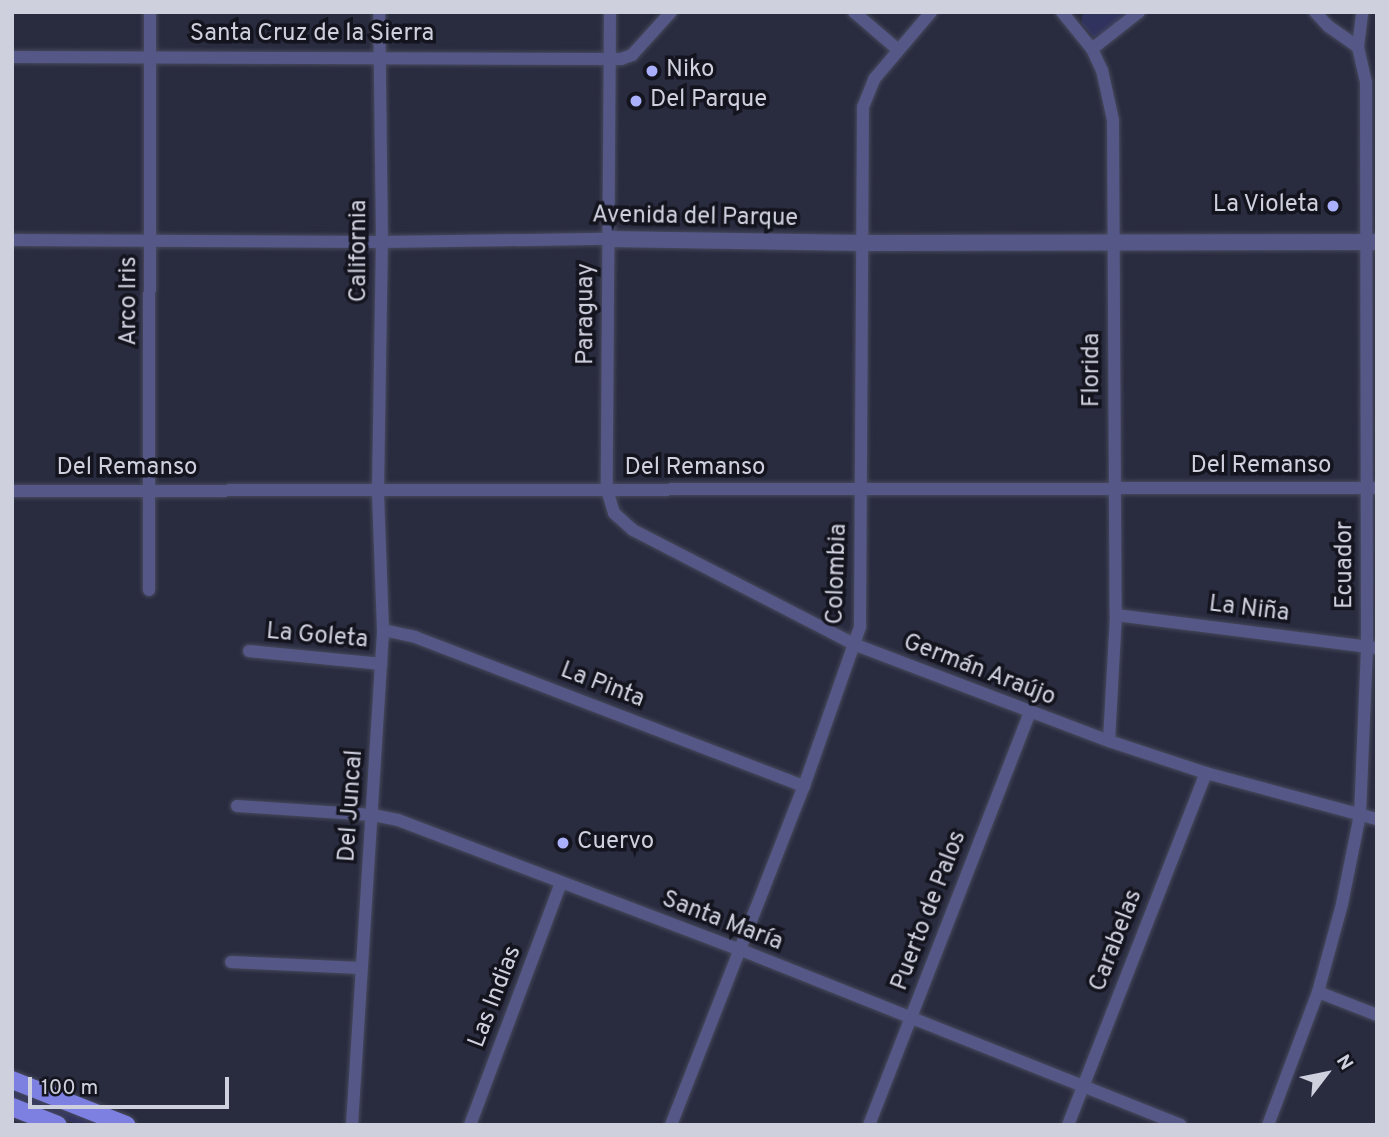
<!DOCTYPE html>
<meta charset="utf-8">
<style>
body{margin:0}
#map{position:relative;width:1389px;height:1137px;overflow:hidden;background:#292b3f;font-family:Overpass,sans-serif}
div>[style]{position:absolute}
.green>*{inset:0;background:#31335f}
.roads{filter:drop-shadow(0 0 2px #47495c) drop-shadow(0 0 2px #47495c)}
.minor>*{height:12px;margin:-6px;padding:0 6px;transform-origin:6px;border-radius:6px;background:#555887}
.tertiary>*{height:16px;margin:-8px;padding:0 8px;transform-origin:8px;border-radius:8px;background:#555887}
.primary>*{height:18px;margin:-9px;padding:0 9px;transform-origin:9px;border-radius:9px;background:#7d80e1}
.dots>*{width:19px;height:19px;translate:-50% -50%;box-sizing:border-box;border:4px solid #13141d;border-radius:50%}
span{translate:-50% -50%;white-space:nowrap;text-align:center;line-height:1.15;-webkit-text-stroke:7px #13141d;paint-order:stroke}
.street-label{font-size:24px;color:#ced0de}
.poi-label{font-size:24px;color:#ced0de}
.left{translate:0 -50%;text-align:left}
.right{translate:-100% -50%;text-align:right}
.frame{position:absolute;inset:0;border:14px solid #ced0de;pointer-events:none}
.north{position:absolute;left:1291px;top:1039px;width:70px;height:70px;-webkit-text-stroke:5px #13141d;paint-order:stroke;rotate:58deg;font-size:19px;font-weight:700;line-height:28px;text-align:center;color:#ced0de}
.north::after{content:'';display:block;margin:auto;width:24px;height:32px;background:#ced0de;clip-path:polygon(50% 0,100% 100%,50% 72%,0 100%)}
.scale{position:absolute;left:28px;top:1077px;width:201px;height:32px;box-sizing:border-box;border:4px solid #ced0de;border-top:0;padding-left:9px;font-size:21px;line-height:24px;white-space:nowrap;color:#ced0de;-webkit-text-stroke:5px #13141d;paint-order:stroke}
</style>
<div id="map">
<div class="green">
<i style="clip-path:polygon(1086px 12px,1131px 12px,1099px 36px,1093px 37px,1082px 24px,1082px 16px)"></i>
<i style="clip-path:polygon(12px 1088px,106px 1125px,79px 1125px,12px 1099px)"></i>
</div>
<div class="roads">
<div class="minor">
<i style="left:610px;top:12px;width:478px;rotate:90.4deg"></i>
<i style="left:607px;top:490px;width:24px;rotate:73deg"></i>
<i style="left:614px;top:513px;width:25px;rotate:42deg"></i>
<i style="left:633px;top:530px;width:251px;rotate:27.3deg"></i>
<i style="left:856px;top:645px;width:271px;rotate:20.8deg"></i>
<i style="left:1109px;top:741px;width:102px;rotate:18.3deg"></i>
<i style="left:1206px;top:773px;width:177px;rotate:15.1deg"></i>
<i style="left:854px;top:12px;width:57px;rotate:40.7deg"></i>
<i style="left:1062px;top:12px;width:48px;rotate:51deg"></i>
<i style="left:1092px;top:49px;width:23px;rotate:65deg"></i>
<i style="left:1102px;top:70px;width:51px;rotate:77.6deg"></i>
<i style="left:1113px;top:120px;width:495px;rotate:89.7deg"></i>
<i style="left:1116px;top:615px;width:126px;rotate:93.2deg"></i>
<i style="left:1315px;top:12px;width:19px;rotate:47deg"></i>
<i style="left:1328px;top:26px;width:37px;rotate:35deg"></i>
<i style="left:1092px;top:49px;width:60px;rotate:-38.2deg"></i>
<i style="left:12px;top:57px;width:609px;rotate:0.19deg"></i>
<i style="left:621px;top:59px;width:12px;rotate:-20deg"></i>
<i style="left:632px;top:55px;width:58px;rotate:-47.8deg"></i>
<i style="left:12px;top:240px;width:370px;rotate:0.3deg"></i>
<i style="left:382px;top:242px;width:226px;rotate:-0.8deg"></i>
<i style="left:12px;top:491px;width:1365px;rotate:-0.13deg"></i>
<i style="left:149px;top:590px;width:578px;rotate:-89.9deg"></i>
<i style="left:1116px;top:615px;width:263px;rotate:7.2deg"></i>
<i style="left:383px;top:630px;width:33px;rotate:12deg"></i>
<i style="left:415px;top:637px;width:417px;rotate:21deg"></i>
<i style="left:249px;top:651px;width:133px;rotate:5.6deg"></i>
<i style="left:237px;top:806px;width:136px;rotate:3.8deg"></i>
<i style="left:373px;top:815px;width:25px;rotate:11deg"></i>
<i style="left:398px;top:820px;width:367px;rotate:20.8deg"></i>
<i style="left:741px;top:950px;width:473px;rotate:21.7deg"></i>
<i style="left:231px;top:962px;width:129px;rotate:2.7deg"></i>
<i style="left:1318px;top:992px;width:63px;rotate:21.3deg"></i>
<i style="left:352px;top:1125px;width:496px;rotate:-86.4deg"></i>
<i style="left:383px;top:630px;width:139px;rotate:-92.1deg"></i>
<i style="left:378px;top:491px;width:249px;rotate:-89.1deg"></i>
<i style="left:382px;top:242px;width:230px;rotate:-90.7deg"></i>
<i style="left:470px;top:1125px;width:259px;rotate:-69.4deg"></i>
<i style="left:671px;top:1125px;width:364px;rotate:-68.6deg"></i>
<i style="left:804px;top:786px;width:169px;rotate:-70.6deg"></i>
<i style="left:860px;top:627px;width:520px;rotate:-89.67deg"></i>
<i style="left:863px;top:107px;width:31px;rotate:-68deg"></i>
<i style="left:875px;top:78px;width:87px;rotate:-49.7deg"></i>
<i style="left:869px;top:1125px;width:442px;rotate:-68.7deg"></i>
<i style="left:1068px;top:1125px;width:378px;rotate:-68.6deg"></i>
<i style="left:1268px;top:1125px;width:142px;rotate:-69.4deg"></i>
<i style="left:1318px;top:992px;width:91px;rotate:-74.7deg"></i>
<i style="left:1342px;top:904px;width:91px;rotate:-78.6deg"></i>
<i style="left:1360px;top:815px;width:169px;rotate:-87.6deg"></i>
<i style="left:1367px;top:646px;width:564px;rotate:-90.1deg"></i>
<i style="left:1366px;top:82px;width:36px;rotate:-103deg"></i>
<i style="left:1358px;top:47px;width:35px;rotate:-83deg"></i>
</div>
<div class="tertiary">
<i style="left:608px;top:239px;width:255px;rotate:0.9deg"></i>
<i style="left:863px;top:243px;width:514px;rotate:-0.11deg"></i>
</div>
<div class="primary">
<i style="left:12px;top:1080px;width:123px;rotate:21.5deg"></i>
<i style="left:12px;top:1107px;width:49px;rotate:21.4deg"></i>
</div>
</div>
<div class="dots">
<i style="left:652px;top:71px;background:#aab0fb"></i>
<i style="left:636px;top:101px;background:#aab0fb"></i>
<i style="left:1333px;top:206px;background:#aab0fb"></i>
<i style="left:563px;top:843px;background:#aab0fb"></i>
</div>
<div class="street-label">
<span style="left:312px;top:35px">Santa Cruz de la Sierra</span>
<span style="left:695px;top:218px;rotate:1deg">Avenida del Parque</span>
<span style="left:360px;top:251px;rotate:-90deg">California</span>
<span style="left:130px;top:301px;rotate:-90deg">Arco Iris</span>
<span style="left:587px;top:314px;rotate:-90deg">Paraguay</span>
<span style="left:1093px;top:370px;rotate:-90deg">Florida</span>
<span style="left:1261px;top:467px">Del Remanso</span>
<span style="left:127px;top:469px">Del Remanso</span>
<span style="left:695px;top:469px">Del Remanso</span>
<span style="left:1346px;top:565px;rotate:-90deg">Ecuador</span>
<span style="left:838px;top:574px;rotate:-88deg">Colombia</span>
<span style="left:1249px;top:610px;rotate:7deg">La Niña</span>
<span style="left:317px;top:637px;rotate:5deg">La Goleta</span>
<span style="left:979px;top:671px;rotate:21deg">Germán Araújo</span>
<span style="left:602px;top:686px;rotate:21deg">La Pinta</span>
<span style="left:352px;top:806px;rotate:-86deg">Del Juncal</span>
<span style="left:930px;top:911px;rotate:-69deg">Puerto de Palos</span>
<span style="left:722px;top:922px;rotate:21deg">Santa María</span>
<span style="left:1117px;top:941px;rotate:-69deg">Carabelas</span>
<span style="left:496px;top:997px;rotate:-69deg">Las Indias</span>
</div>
<div class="poi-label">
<span class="left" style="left:666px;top:71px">Niko</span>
<span class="left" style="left:650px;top:101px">Del Parque</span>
<span class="right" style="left:1319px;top:206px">La Violeta</span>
<span class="left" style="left:577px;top:843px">Cuervo</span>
</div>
<div class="frame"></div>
<div class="north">N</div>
<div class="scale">100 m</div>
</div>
